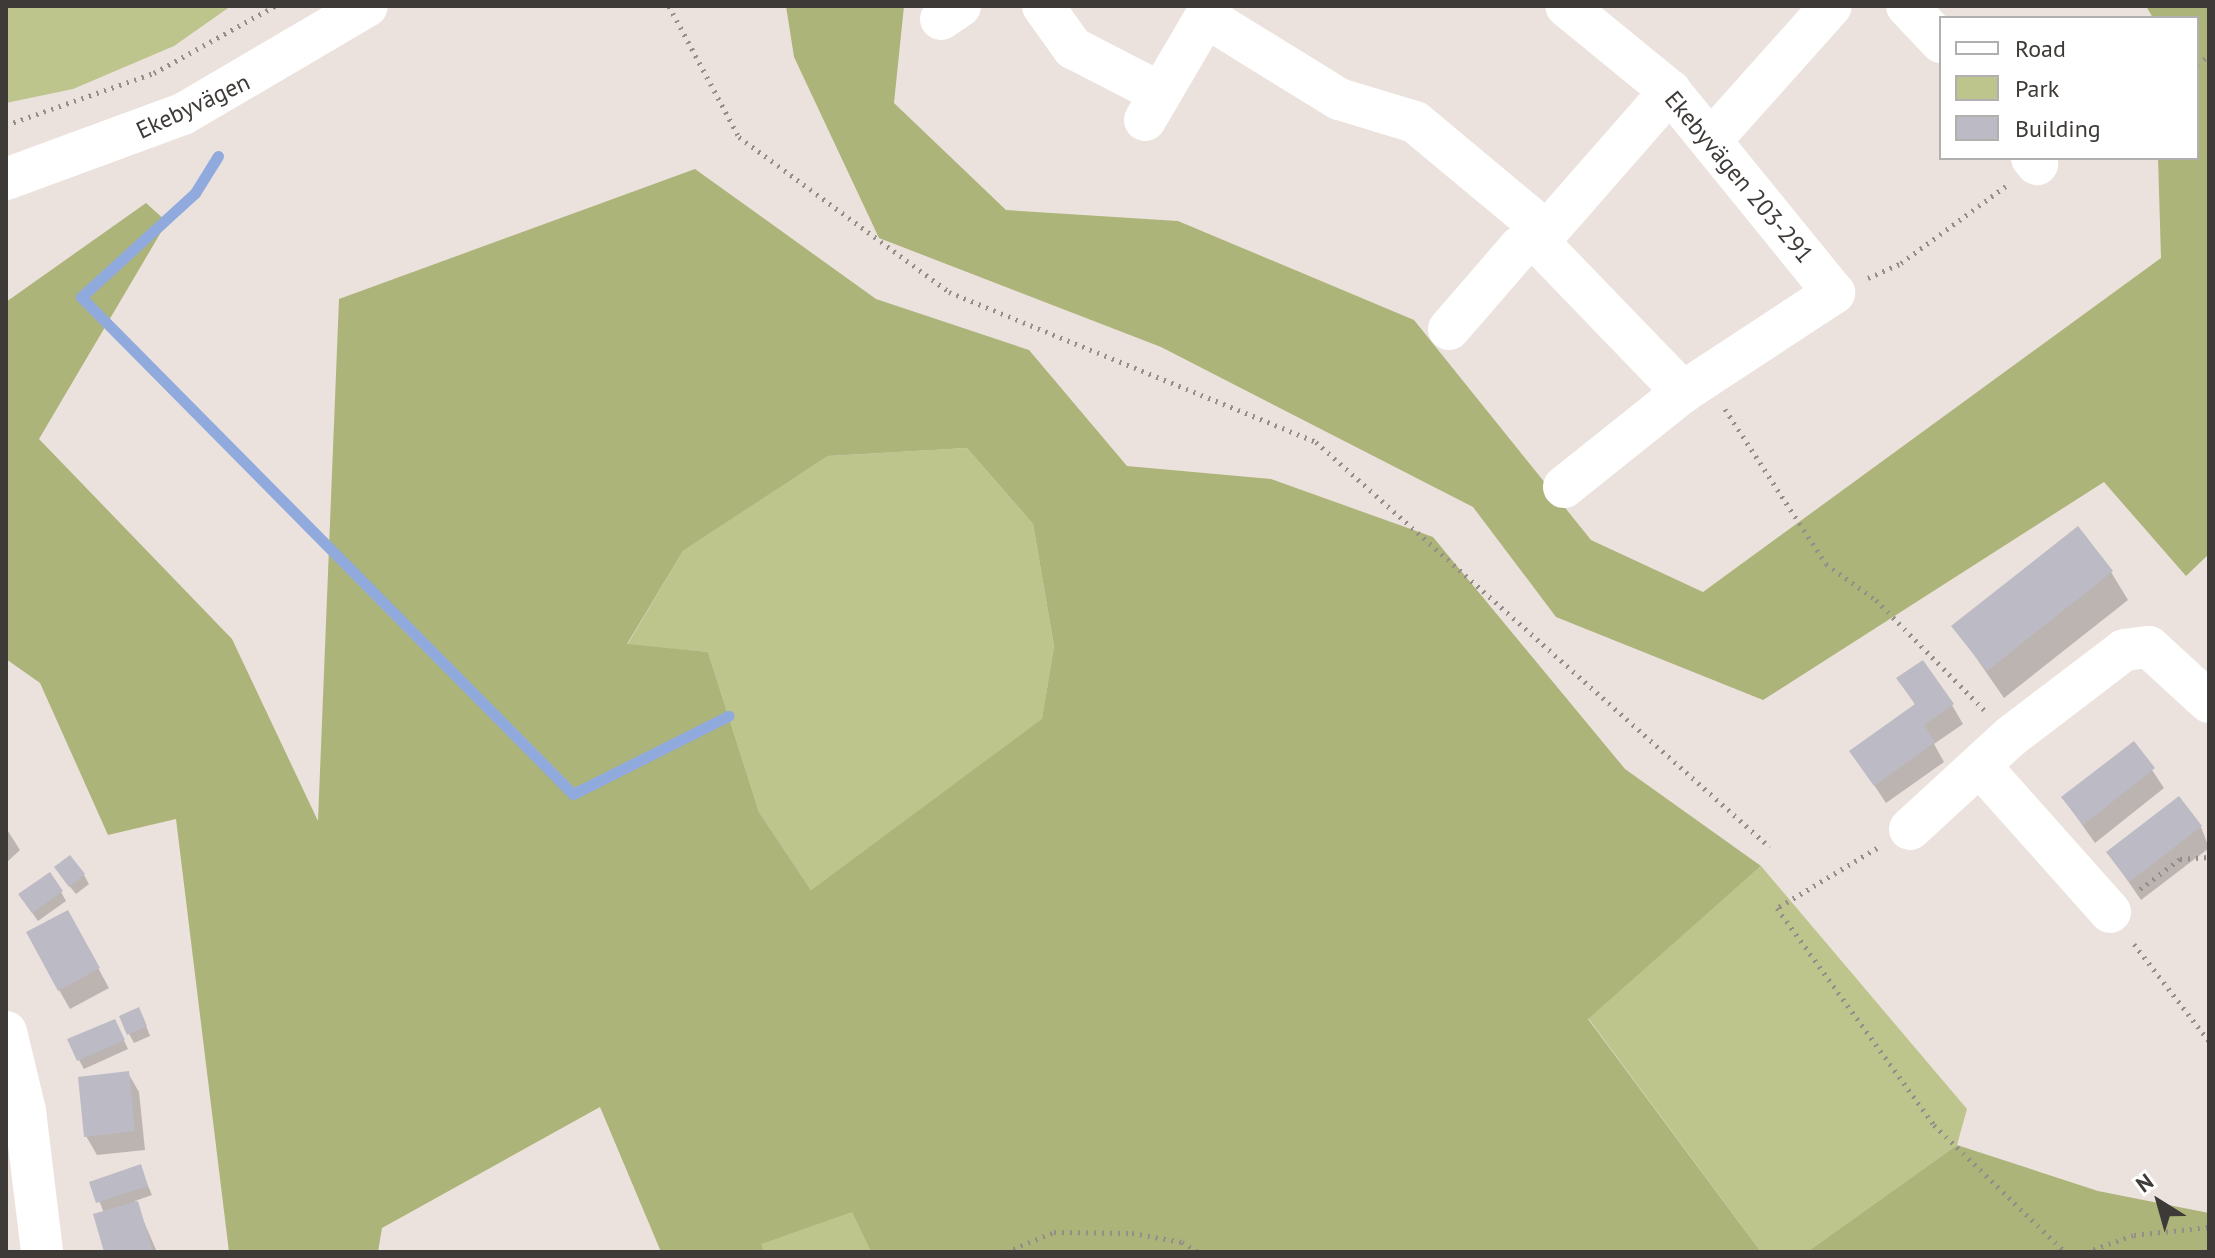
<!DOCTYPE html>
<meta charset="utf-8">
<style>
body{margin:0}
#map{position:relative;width:2215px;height:1258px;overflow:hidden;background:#ece2dd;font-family:"PT Sans",sans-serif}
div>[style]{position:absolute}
.green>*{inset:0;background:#bdc58d}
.forest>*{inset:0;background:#adb47a}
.shadow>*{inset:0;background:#0003}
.stream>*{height:11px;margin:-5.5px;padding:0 5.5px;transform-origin:5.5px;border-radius:5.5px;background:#90aadd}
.building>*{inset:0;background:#bcbbc5}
.path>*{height:5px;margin-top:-2.5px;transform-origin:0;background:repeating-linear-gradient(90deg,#948d8a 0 2px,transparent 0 8px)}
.street>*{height:42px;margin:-21px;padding:0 21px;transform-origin:21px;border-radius:21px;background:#fff}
span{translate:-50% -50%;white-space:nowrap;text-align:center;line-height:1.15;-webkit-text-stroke:6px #fff;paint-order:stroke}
.street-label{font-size:24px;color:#3e3a38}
.frame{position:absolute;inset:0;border:8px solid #3e3a38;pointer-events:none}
.legend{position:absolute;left:1939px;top:16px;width:260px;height:144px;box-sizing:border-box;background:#fff;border:2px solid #b2b0af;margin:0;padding:10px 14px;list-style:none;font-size:24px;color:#3e3a38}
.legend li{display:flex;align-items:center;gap:16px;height:40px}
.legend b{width:40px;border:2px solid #b2b0af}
.north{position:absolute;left:2119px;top:1162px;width:80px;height:80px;-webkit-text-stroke:6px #fff;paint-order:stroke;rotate:323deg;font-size:22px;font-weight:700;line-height:32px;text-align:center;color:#3e3a38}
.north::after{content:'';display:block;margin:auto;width:28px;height:36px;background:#3e3a38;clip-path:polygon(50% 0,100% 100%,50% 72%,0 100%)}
</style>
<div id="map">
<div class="green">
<i style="clip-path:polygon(6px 6px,231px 6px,174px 46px,73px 89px,6px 103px)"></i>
<i style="clip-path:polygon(967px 448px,1033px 524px,1054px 646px,1042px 720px,811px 890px,759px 812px,708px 652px,627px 645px,683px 551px,828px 456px)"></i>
<i style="clip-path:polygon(1761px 866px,1967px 1109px,1957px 1145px,1807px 1252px,1761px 1252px,1588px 1018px)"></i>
<i style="clip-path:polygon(852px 1211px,871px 1252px,764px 1252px,760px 1244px)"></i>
</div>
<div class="forest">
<i style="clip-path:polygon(786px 6px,904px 6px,894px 103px,1006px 210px,1178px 221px,1414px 320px,1591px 540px,1703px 592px,2161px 258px,2158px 158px,2197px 158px,2197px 18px,2153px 18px,2146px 6px,2209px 6px,2209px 554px,2186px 576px,2104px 482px,1763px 700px,1556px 617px,1473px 507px,1161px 347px,879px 238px,794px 57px)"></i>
<i style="clip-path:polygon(evenodd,695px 169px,876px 299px,1029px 350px,1127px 466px,1271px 479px,1433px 537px,1625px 769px,1761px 866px,1588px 1019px,1761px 1252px,871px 1252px,852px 1212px,761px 1244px,764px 1252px,661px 1252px,600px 1107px,382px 1228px,378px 1252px,229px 1252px,176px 819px,108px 835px,40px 683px,6px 659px,6px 302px,146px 203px,167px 222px,39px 439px,232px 639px,318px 821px,339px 299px,695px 169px,967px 448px,1033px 524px,1054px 646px,1042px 719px,811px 890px,759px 812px,708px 652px,627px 644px,683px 551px,828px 456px,967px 448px)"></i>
<i style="clip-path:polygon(1957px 1145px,2098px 1191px,2209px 1213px,2209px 1252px,1807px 1252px)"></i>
</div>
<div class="shadow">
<i style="clip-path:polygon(2111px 572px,2128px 600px,2004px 698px,1954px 626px)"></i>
<i style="clip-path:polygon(1899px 679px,1952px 705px,1963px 724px,1934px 744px,1944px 762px,1886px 803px,1852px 752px,1916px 706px)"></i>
<i style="clip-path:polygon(2134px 743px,2164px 788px,2095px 843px,2063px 798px)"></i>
<i style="clip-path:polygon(2201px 827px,2209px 848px,2141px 900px,2108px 852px)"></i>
<i style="clip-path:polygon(6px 828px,20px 850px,6px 863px)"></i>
<i style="clip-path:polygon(84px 875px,89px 884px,76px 894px,62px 877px)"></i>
<i style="clip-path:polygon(61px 892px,66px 901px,38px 921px,26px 904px)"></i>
<i style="clip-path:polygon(78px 931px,109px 988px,70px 1009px,59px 990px)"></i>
<i style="clip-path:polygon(143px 1018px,150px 1036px,134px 1043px,129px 1034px)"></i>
<i style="clip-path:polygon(119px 1030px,128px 1049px,84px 1069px,79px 1060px)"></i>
<i style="clip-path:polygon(128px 1073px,139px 1092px,145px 1150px,97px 1155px,86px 1136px)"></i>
<i style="clip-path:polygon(140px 1167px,152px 1195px,135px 1201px,157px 1252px,106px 1252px,104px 1213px,92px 1183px)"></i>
</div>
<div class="stream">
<i style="left:218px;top:156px;width:44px;rotate:121.9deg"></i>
<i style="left:195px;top:193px;width:154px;rotate:137.6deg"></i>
<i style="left:81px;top:297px;width:699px;rotate:45.29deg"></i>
<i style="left:573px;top:794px;width:174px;rotate:-26.7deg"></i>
</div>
<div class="building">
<i style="clip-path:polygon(2078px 526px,2113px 571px,1987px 671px,1951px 626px)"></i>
<i style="clip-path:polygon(1923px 660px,1954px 704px,1924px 725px,1935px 742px,1874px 786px,1849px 751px,1915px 704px,1896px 678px)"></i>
<i style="clip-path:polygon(2134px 741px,2155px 768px,2083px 825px,2061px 797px)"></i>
<i style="clip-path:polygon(2179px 796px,2202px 826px,2129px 882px,2106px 852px)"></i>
<i style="clip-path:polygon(70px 855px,85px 874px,69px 887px,54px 867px)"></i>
<i style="clip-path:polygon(50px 872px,63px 891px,32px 913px,18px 894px)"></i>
<i style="clip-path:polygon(68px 910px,100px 968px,58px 991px,26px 932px)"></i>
<i style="clip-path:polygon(139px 1007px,147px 1026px,127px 1035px,119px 1016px)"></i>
<i style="clip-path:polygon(115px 1019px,125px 1040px,77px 1061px,67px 1039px)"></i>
<i style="clip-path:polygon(129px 1071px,135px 1131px,84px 1137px,78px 1077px)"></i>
<i style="clip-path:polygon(141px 1164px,148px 1186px,96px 1203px,89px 1182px)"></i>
<i style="clip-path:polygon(138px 1201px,153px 1252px,104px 1252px,93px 1214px)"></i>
</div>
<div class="path">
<i style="left:669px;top:6px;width:149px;rotate:61.9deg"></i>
<i style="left:739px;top:137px;width:261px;rotate:36.4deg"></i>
<i style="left:949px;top:292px;width:396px;rotate:22.2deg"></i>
<i style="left:1316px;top:442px;width:608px;rotate:41.74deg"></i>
<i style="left:2197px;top:64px;width:14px;rotate:-34deg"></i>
<i style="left:6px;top:125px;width:157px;rotate:-19.4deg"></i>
<i style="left:154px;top:73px;width:138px;rotate:-29deg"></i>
<i style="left:1868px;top:278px;width:36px;rotate:-24deg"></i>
<i style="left:1901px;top:263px;width:130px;rotate:-36.3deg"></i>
<i style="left:1725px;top:409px;width:185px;rotate:56.9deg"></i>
<i style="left:1826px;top:564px;width:62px;rotate:35.8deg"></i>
<i style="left:1876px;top:600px;width:154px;rotate:45.5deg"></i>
<i style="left:1877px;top:848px;width:117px;rotate:149deg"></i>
<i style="left:1777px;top:908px;width:268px;rotate:54.1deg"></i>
<i style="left:1934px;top:1125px;width:182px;rotate:44.1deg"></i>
<i style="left:2140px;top:889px;width:50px;rotate:-36.9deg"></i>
<i style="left:2180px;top:859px;width:29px;rotate:-4deg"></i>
<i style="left:2134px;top:944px;width:123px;rotate:52.3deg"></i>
<i style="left:1006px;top:1252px;width:52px;rotate:-22.6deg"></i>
<i style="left:1054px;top:1232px;width:78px;rotate:0.7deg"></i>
<i style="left:1132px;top:1233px;width:51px;rotate:10.2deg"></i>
<i style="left:1182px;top:1242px;width:19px;rotate:32deg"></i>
<i style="left:2086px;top:1252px;width:51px;rotate:-19.5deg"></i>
<i style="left:2134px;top:1235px;width:75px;rotate:-6.1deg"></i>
</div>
<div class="street">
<i style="left:1043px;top:6px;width:52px;rotate:54.5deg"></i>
<i style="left:1073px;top:48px;width:98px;rotate:27.3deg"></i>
<i style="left:1907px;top:6px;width:50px;rotate:46.6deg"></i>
<i style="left:1206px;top:17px;width:156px;rotate:31.7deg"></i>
<i style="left:1339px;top:99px;width:79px;rotate:16.8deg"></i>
<i style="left:1415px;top:122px;width:172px;rotate:39.8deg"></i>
<i style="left:941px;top:19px;width:23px;rotate:-34deg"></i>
<i style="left:1145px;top:120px;width:132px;rotate:-59.6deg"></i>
<i style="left:1712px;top:139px;width:178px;rotate:-48.2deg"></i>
<i style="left:2032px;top:158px;width:8px;rotate:50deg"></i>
<i style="left:6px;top:179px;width:189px;rotate:-20.2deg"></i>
<i style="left:183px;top:114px;width:213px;rotate:-30.4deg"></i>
<i style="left:1538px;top:242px;width:209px;rotate:46deg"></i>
<i style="left:1449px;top:329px;width:108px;rotate:-49.1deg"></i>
<i style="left:1520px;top:247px;width:19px;rotate:-16deg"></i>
<i style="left:1538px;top:242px;width:201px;rotate:-48.8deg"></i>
<i style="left:1564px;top:487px;width:152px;rotate:-38.6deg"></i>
<i style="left:1683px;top:392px;width:181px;rotate:-33.3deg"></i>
<i style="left:1834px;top:293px;width:260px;rotate:-129.1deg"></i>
<i style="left:1670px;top:91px;width:134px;rotate:-140.7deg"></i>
<i style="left:1981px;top:767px;width:194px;rotate:48.3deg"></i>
<i style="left:1910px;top:829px;width:136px;rotate:-42.6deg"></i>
<i style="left:2010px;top:737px;width:143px;rotate:-37.3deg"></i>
<i style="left:2124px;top:650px;width:25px;rotate:-7deg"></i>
<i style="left:2149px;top:647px;width:81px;rotate:42.5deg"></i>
<i style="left:6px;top:1032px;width:81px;rotate:76.5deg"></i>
<i style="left:25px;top:1111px;width:142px;rotate:83.1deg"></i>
</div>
<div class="street-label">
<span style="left:193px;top:106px;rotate:-25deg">Ekebyvägen</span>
<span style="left:1739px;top:177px;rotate:50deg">Ekebyvägen 203-291</span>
</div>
<div class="frame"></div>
<ul class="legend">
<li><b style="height:10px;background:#fff"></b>Road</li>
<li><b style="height:22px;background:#bdc58d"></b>Park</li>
<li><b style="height:22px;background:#bcbbc5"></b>Building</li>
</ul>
<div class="north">N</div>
</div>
